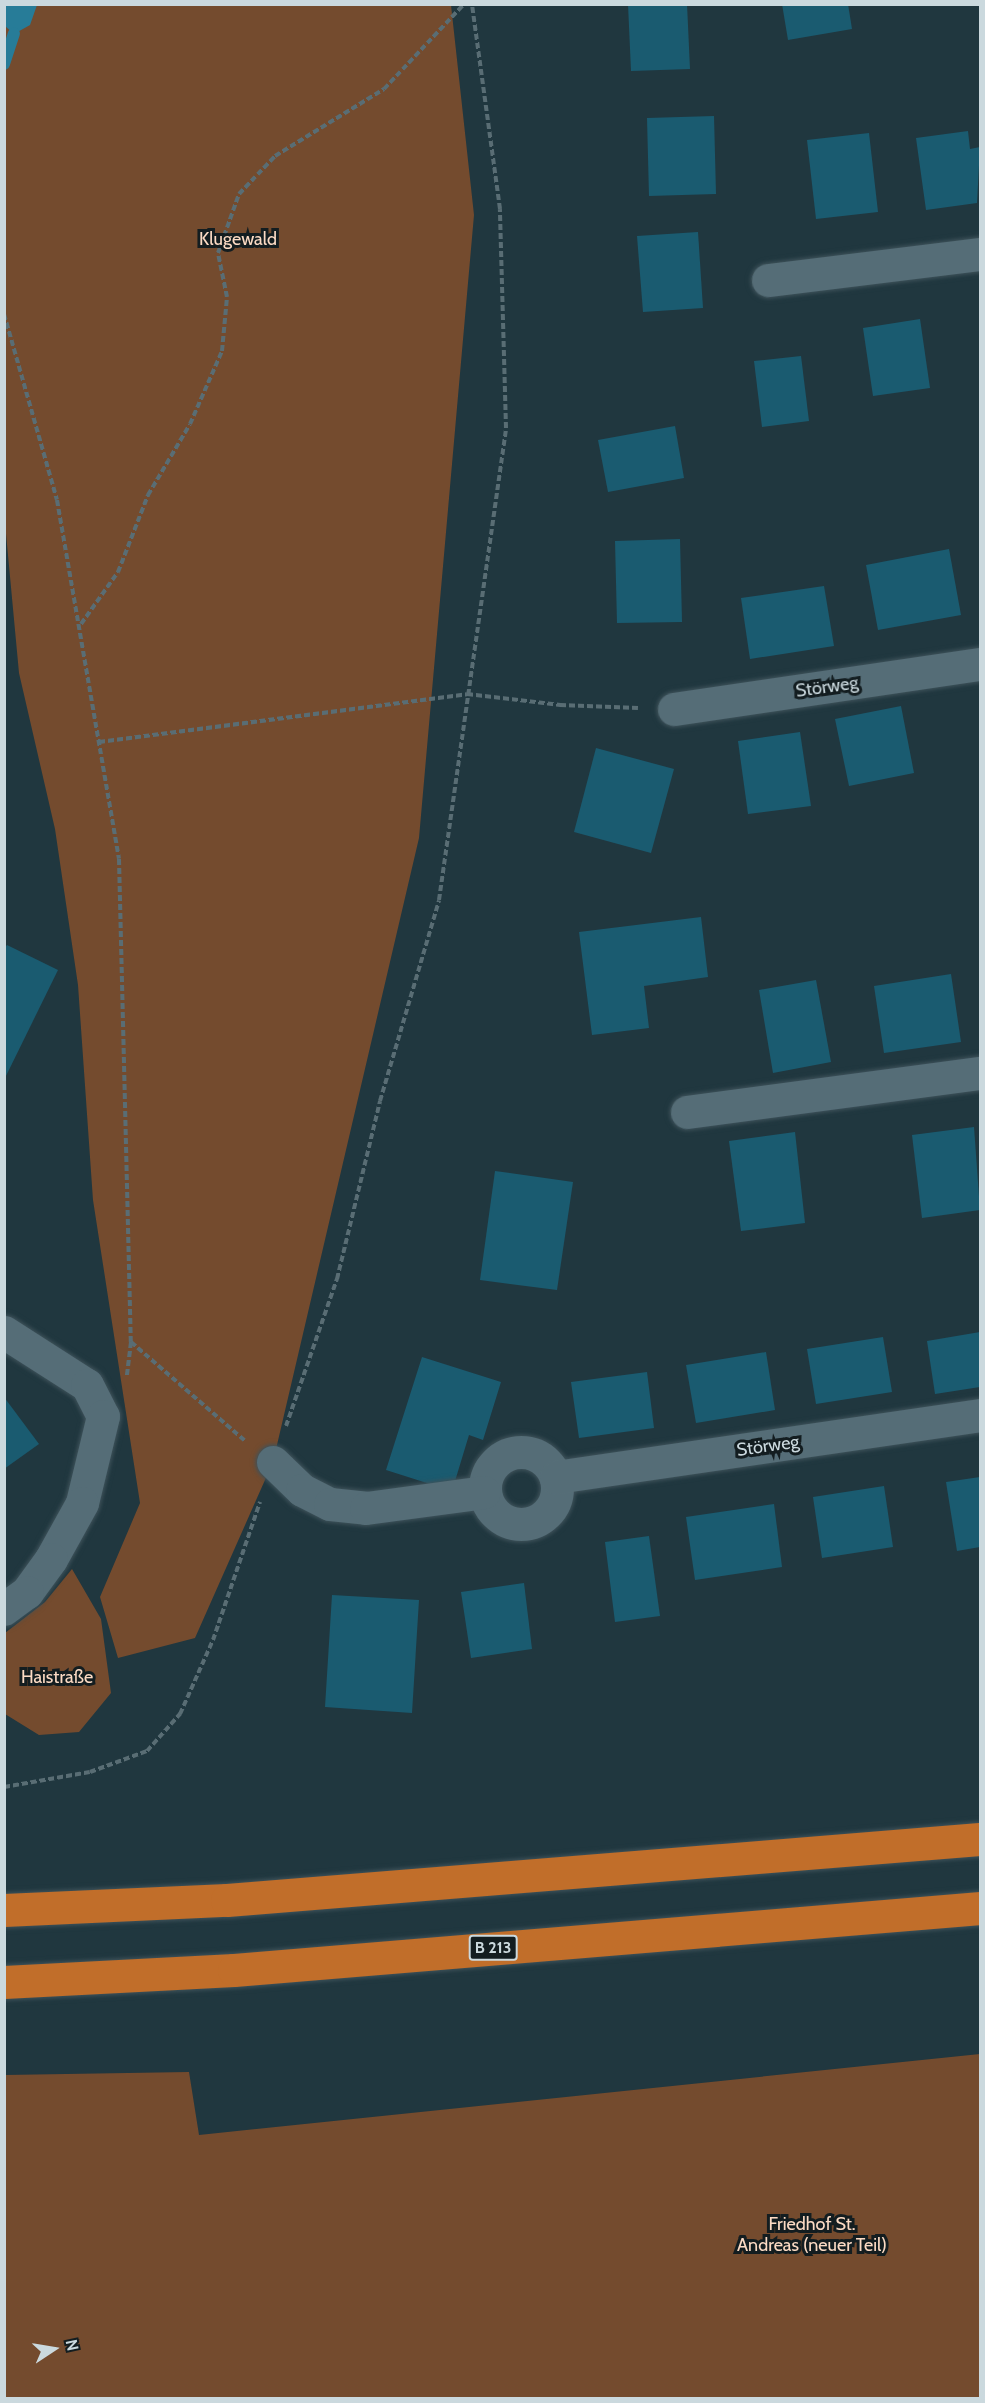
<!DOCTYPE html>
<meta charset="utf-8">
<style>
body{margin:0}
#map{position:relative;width:985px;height:2403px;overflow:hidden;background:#20373f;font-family:Cabin,sans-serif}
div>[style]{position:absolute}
.green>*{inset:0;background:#744b2e}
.water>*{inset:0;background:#277c98}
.stream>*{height:12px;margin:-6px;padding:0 6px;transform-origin:6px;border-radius:6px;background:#277c98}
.building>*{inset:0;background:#1a5b70}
.path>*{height:4px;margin-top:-2px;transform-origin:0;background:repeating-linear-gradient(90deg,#596d74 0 6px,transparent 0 9px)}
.roads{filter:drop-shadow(0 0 2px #3e525a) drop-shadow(0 0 2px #3e525a)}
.minor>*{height:33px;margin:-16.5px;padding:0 16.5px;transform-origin:16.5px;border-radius:16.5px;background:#556d77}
.minor>.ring{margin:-16.5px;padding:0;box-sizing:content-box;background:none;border:33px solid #556d77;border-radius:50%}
.highway>*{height:33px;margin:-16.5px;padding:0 16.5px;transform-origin:16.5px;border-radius:16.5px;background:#c16e2a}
span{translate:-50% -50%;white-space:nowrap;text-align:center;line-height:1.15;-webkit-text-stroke:6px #131d20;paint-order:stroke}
.shield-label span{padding:2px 4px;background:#131d20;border:2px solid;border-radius:4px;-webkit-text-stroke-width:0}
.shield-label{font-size:16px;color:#cbd9de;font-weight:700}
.park-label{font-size:18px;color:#fcdbc4}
.street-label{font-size:18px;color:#cbd9de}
.frame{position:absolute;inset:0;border:6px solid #cbd9de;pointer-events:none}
.north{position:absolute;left:24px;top:2319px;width:60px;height:60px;-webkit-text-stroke:4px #131d20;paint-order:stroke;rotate:78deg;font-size:16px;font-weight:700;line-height:24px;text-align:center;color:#cbd9de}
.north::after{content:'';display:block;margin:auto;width:21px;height:27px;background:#cbd9de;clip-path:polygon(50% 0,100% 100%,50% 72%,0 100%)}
</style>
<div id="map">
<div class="green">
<i style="clip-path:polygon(4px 5px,451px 5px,474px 215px,419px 838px,273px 1462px,195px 1638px,118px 1658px,100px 1597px,140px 1503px,93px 1200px,78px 985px,55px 829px,19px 673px,5px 523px)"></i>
<i style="clip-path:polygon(72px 1569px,101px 1619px,111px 1693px,79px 1732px,39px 1735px,5px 1714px,5px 1633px,45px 1602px)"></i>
<i style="clip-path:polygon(980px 2054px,980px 2398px,5px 2398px,5px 2075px,189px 2072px,199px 2135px)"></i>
</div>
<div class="water">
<i style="clip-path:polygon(4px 5px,5px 4px,37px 5px,30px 25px,14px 34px,5px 26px)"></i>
</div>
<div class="stream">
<i style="left:4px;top:64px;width:32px;rotate:-72deg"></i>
</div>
<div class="building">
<i style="clip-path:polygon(628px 4px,687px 4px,690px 69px,631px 71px)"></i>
<i style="clip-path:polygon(782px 4px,848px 4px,852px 29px,788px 40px)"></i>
<i style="clip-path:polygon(714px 116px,716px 194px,649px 196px,647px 118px)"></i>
<i style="clip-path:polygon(968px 131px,970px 149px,980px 147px,977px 203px,926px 210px,916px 138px)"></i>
<i style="clip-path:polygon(869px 133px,878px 212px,816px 219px,807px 140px)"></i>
<i style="clip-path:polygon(698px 232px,703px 308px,643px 312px,637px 236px)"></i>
<i style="clip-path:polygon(920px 319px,930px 388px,873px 396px,863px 328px)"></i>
<i style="clip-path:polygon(801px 356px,809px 421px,762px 427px,754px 361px)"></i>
<i style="clip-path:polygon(675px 426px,684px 478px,608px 492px,598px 440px)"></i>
<i style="clip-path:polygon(680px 539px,682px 622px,617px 623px,615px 541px)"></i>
<i style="clip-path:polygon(949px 549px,961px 615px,878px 630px,866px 565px)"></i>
<i style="clip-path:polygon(824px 586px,834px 646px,750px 659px,741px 598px)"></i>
<i style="clip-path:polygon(901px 706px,914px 773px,849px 786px,835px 719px)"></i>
<i style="clip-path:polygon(800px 732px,811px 806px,748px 814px,738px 741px)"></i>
<i style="clip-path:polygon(596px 748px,674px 769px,651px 853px,574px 832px)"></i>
<i style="clip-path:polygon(701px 917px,708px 977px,644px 986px,649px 1028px,592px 1035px,579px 932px)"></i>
<i style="clip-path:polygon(7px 945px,58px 970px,4px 1080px,4px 949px)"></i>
<i style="clip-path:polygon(951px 974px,961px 1042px,884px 1053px,874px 986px)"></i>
<i style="clip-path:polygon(816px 980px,831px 1062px,773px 1073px,759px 990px)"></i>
<i style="clip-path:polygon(974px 1127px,980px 1210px,922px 1218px,912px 1135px)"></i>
<i style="clip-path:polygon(795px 1132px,805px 1223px,741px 1231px,729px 1141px)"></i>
<i style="clip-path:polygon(495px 1171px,573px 1182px,557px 1290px,480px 1280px)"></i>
<i style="clip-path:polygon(980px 1332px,980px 1387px,935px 1394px,927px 1341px)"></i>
<i style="clip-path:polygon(883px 1337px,892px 1392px,816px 1404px,807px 1349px)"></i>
<i style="clip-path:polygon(766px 1352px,775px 1410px,696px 1423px,686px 1365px)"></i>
<i style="clip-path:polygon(422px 1357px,501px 1382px,483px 1440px,469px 1435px,452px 1491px,386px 1470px)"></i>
<i style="clip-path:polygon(647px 1372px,654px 1428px,579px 1438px,571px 1382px)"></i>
<i style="clip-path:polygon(4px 1397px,39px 1444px,4px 1469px)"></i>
<i style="clip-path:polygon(980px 1477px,980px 1547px,957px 1551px,946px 1482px)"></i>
<i style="clip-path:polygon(884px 1486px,893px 1547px,822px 1558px,813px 1497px)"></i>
<i style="clip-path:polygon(774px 1504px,782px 1567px,695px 1580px,686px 1517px)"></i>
<i style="clip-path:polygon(649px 1536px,660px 1616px,615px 1622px,605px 1542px)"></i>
<i style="clip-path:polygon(524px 1583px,532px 1649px,471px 1658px,461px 1592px)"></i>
<i style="clip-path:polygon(332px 1595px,419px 1600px,412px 1713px,325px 1707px)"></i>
</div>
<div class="path">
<i style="left:4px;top:314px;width:193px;rotate:74.1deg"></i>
<i style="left:57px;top:500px;width:364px;rotate:80.2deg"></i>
<i style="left:119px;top:859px;width:483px;rotate:88.6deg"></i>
<i style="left:131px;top:1342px;width:35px;rotate:97deg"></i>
<i style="left:81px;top:624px;width:64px;rotate:-54.6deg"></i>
<i style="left:118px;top:572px;width:83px;rotate:-68.7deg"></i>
<i style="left:148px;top:495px;width:82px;rotate:-59.4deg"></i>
<i style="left:190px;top:424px;width:80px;rotate:-66.3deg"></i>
<i style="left:222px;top:351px;width:54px;rotate:-84.7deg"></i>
<i style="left:227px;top:297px;width:45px;rotate:-101.6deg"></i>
<i style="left:218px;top:253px;width:63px;rotate:-70.4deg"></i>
<i style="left:239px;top:194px;width:52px;rotate:-46.5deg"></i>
<i style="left:275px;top:156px;width:128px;rotate:-31.6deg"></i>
<i style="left:384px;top:89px;width:117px;rotate:-46.7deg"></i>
<i style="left:99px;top:742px;width:371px;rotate:-7.4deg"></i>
<i style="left:467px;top:694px;width:94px;rotate:6.7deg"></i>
<i style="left:560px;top:705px;width:78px;rotate:2.2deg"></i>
<i style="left:131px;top:1342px;width:150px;rotate:40.9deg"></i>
<i style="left:286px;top:1426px;width:156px;rotate:-70.9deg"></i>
<i style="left:337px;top:1279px;width:183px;rotate:-76.4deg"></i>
<i style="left:380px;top:1101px;width:209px;rotate:-73.6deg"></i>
<i style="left:439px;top:900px;width:477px;rotate:-81.9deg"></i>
<i style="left:506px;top:428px;width:219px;rotate:-91.6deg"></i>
<i style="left:500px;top:209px;width:207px;rotate:-97.8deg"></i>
<i style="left:4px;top:1787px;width:87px;rotate:-9.9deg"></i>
<i style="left:90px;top:1772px;width:61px;rotate:-20.2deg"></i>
<i style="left:147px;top:1751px;width:50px;rotate:-48.3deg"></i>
<i style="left:180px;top:1714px;width:81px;rotate:-66deg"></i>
<i style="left:213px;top:1640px;width:146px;rotate:-71.2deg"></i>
</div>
<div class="roads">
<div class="minor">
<i style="left:768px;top:280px;width:214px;rotate:-7deg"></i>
<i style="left:674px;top:709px;width:309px;rotate:-8.4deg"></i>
<i style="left:687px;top:1112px;width:296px;rotate:-7.6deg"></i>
<i style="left:4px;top:1332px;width:98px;rotate:32.6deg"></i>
<i style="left:87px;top:1385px;width:35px;rotate:63deg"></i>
<i style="left:103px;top:1416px;width:89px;rotate:103.6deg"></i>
<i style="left:82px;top:1503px;width:64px;rotate:119deg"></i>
<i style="left:51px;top:1559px;width:41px;rotate:126deg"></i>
<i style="left:27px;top:1592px;width:29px;rotate:144deg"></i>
<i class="ring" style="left:485px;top:1452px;width:39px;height:39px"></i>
<i style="left:273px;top:1462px;width:40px;rotate:44deg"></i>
<i style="left:302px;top:1490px;width:31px;rotate:27deg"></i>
<i style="left:330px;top:1504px;width:36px;rotate:6deg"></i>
<i style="left:366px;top:1508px;width:119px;rotate:-7.7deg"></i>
<i style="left:556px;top:1477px;width:429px;rotate:-8.3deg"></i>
</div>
<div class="highway">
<i style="left:4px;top:1910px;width:223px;rotate:-2.6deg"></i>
<i style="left:227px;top:1900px;width:755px;rotate:-4.63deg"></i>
<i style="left:4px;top:1982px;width:230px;rotate:-3deg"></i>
<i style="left:234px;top:1970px;width:749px;rotate:-4.75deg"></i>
</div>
</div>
<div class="shield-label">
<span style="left:493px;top:1948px">B 213</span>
</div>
<div class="park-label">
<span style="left:238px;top:239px">Klugewald</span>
<span style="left:57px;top:1677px">Haistraße</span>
<span style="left:812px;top:2235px">Friedhof St.<br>Andreas (neuer Teil)</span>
</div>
<div class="street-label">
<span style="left:827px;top:687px;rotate:-8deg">Störweg</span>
<span style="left:768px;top:1446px;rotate:-8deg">Störweg</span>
</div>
<div class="frame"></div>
<div class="north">N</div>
</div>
